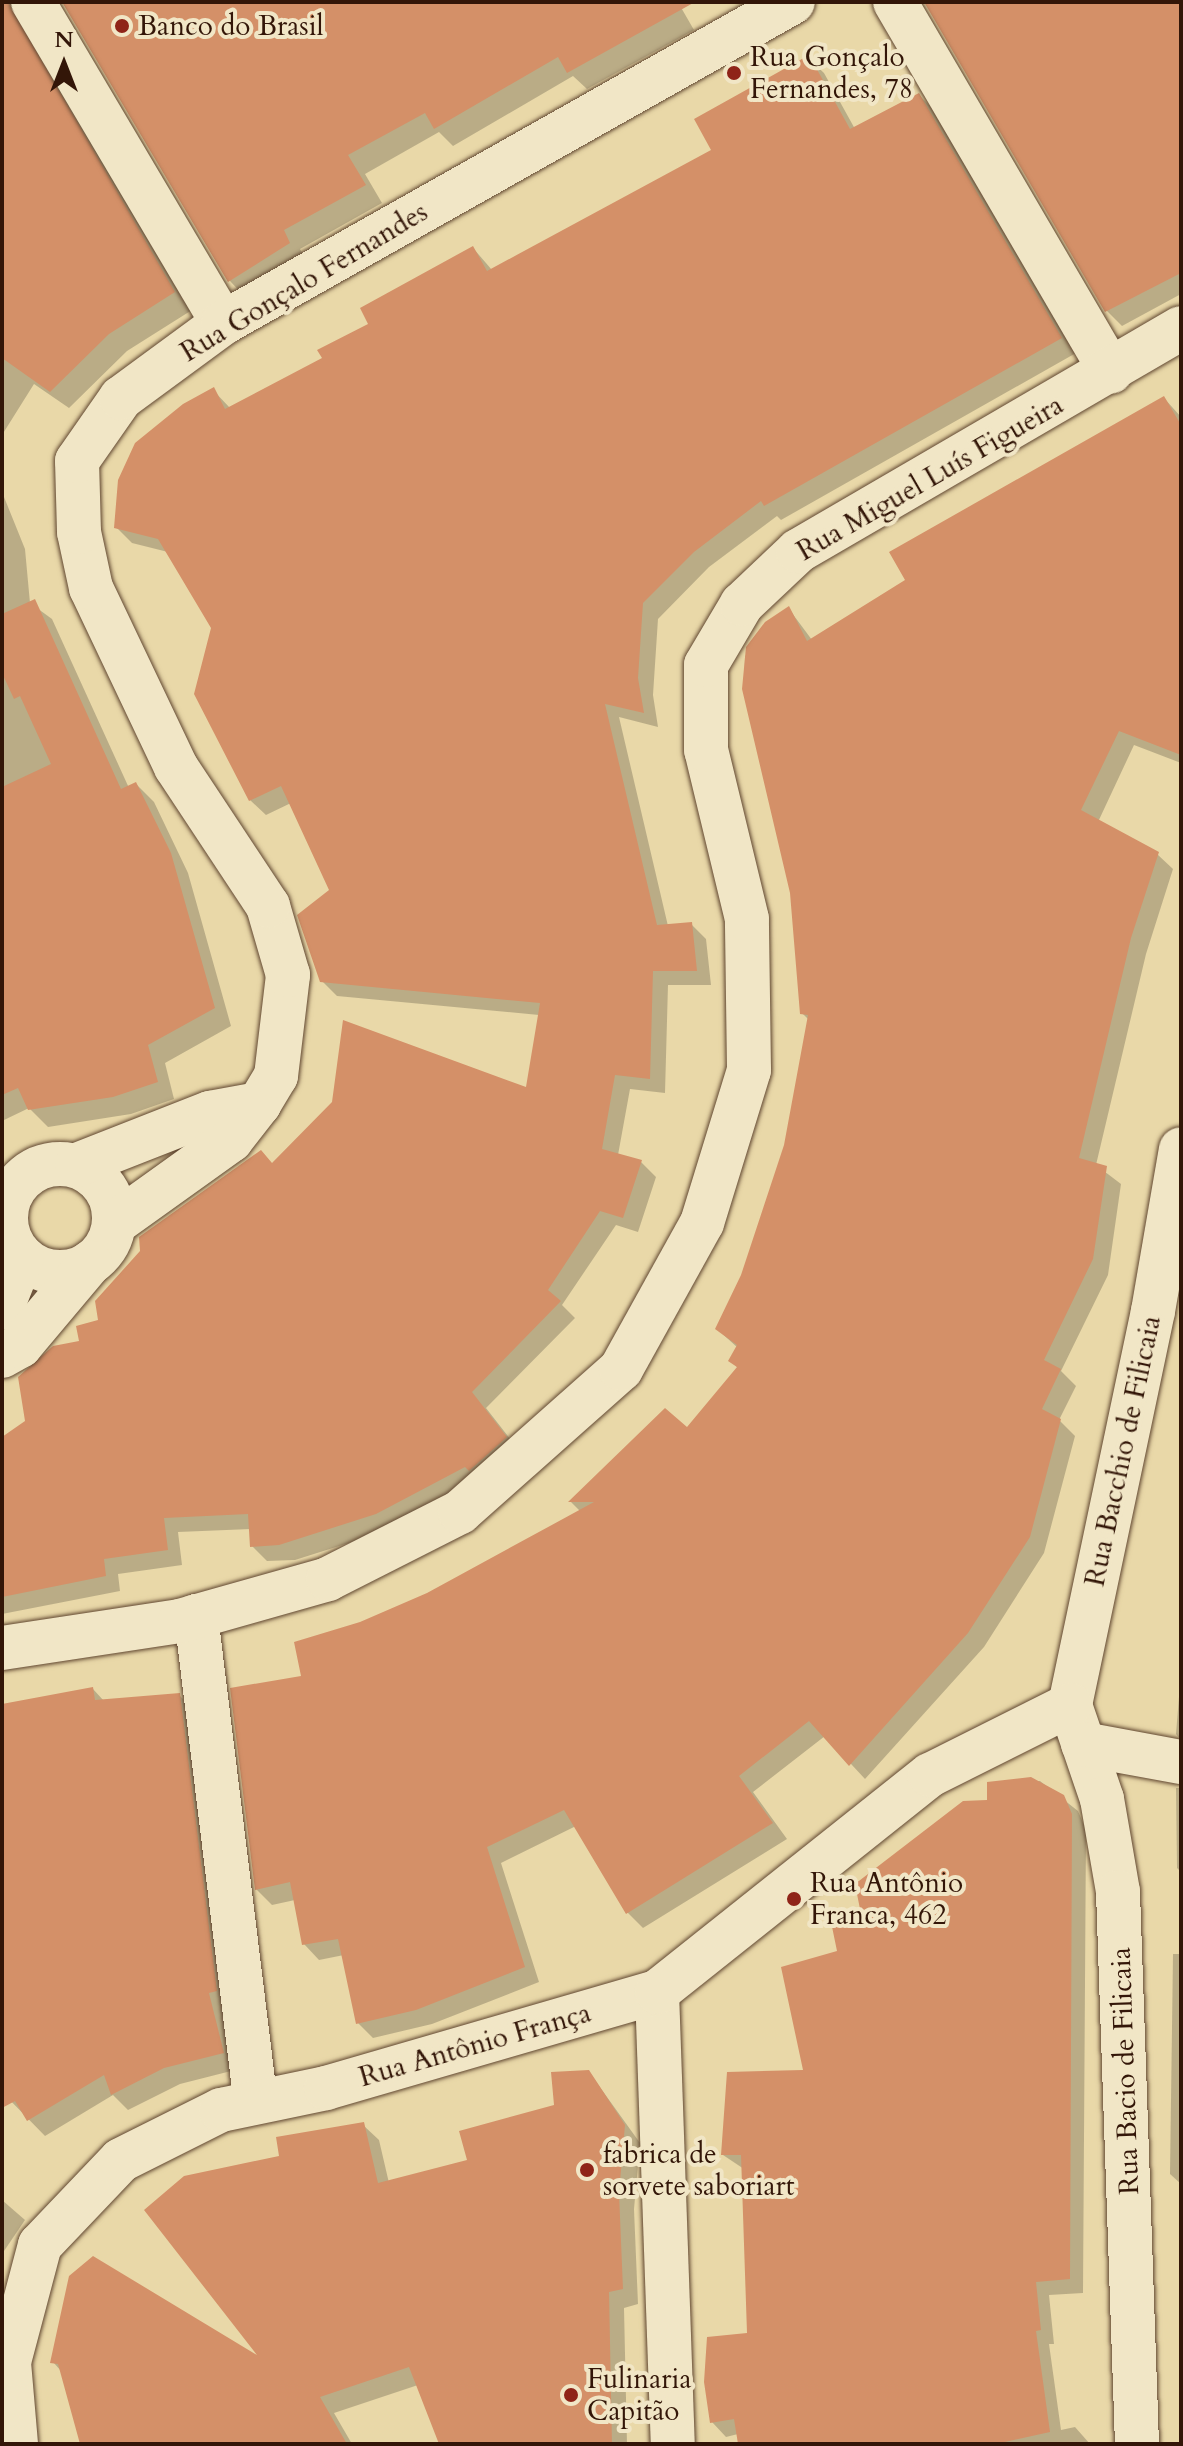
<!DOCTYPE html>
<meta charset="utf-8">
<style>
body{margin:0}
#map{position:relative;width:1183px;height:2446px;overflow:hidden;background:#e9d8a8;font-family:Cardo,serif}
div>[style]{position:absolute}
.shadow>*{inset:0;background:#0003}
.building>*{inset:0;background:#d49068}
.roads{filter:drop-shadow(0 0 2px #604630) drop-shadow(0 0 2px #604630)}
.minor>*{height:44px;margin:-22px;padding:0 22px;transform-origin:22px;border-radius:22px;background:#f1e6c6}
.minor>.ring{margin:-22px;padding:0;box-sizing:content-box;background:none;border:44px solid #f1e6c6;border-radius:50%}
.dots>*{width:22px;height:22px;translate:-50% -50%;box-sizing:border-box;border:4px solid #f1e6c6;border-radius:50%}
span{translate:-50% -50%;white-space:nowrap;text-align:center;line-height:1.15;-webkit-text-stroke:8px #f1e6c6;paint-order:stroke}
.poi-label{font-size:28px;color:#331608}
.left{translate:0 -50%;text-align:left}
.street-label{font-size:28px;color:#331608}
.frame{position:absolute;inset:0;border:4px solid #331608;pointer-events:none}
.north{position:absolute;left:24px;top:24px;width:80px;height:80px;-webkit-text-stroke:6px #f1e6c6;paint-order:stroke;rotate:0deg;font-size:22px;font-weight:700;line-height:32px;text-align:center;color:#331608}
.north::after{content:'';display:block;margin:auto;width:28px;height:36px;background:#331608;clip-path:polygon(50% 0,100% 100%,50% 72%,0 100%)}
</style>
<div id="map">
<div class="shadow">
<i style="clip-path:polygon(2px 2px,37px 2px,192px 310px,127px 351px,69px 408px,34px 384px,2px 435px)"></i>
<i style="clip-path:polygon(64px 2px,683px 2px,679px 4px,694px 30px,587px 89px,573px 76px,453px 146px,439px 132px,365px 174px,382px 203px,300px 249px,307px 261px,247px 299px,230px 281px)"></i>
<i style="clip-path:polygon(926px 2px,1181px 2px,1181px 294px,1122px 326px,1107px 311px)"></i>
<i style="clip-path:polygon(808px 58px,824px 73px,855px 129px,919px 95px,934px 110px,1076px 353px,781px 520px,777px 516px,709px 567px,658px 619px,653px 695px,658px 727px,619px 717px,668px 926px,691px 924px,706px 939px,711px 985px,668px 985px,665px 1093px,630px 1089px,618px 1155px,641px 1162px,656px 1177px,638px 1232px,616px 1225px,562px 1305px,575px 1318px,486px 1408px,521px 1453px,485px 1484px,355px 1541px,295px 1560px,267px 1561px,252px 1546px,251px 1529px,178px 1532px,182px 1565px,118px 1574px,120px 1591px,2px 1614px,2px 1440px,27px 1422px,81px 1342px,273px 1165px,527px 1090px,539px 1015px,337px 996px,322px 981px,332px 890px,291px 803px,266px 815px,250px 800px,213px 628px,168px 552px,132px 543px,116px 527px,213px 390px,230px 408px,324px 358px,473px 248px,492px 270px,714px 151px)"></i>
<i style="clip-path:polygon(1164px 398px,1181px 417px,1181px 763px,1134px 745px,1098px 822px,1157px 854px,1173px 869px,1146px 954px,1096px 1165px,1121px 1184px,1108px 1275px,1061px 1371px,1076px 1386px,1059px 1420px,1075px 1436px,1044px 1553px,984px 1647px,865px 1779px,825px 1736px,753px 1792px,787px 1839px,643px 1928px,627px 1912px,576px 1826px,501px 1863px,539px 1982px,432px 2024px,373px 2038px,358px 2023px,344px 1955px,319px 1960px,304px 1944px,295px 1900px,272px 1905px,256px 1889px,304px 1678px,360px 1624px,428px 1595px,581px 1512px,571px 1502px,665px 1411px,688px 1430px,739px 1369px,731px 1361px,738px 1348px,717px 1329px,743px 1276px,786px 1145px,809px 1020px,802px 1013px,792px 893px,744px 689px,745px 657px,754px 637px,789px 609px,812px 640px,908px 580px)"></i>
<i style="clip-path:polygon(2px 492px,25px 549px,30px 603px,52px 619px,129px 788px,136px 784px,154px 802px,188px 873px,231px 1026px,165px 1063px,174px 1099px,131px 1114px,48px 1127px,29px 1108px,2px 1121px)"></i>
<i style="clip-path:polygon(1181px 1672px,1181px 1740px,1176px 1734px)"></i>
<i style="clip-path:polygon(93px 1689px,104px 1701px,179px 1695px,195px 1711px,239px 2069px,180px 2084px,128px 2110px,113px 2095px,45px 2136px,2px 2092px,2px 1707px)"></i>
<i style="clip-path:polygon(1040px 1781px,1078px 1811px,1086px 1830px,1083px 2293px,1049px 2295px,1054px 2344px,1049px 2344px,1061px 2430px,1075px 2427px,1090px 2444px,740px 2444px,738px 2434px,726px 2437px,712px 2422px,749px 2335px,744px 2169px,723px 2155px,806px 2072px,840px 1953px,863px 1911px,989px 1801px,989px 1783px)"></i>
<i style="clip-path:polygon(1176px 1788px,1181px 1788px,1181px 1872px,1177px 1868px)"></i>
<i style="clip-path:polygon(1173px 1954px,1181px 1954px,1181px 2184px,1170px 2174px)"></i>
<i style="clip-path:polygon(589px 2072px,640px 2143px,634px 2209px,638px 2304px,624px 2308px,627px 2444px,441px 2444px,418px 2385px,334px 2413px,352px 2444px,82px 2444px,62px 2372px,53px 2362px,265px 2361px,281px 2157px,363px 2125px,379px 2140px,389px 2183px,469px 2161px,556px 2106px)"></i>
<i style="clip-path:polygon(2px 2200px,25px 2220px,2px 2254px)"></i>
</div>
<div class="building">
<i style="clip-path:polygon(2px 2px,8px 2px,175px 292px,109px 334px,50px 392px,2px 358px)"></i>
<i style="clip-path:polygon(62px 2px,695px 2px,567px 73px,558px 57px,434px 129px,425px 113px,348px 155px,366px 185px,284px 230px,290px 243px,228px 282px)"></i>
<i style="clip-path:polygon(924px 2px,1181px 2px,1181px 273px,1105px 312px)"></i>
<i style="clip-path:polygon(809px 55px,850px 129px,919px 93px,1062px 338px,764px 506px,761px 501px,694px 552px,643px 603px,638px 678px,644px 713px,605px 704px,657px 925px,692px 922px,697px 971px,653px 971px,650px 1079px,615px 1075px,602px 1149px,642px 1160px,623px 1218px,600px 1211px,548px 1290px,561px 1301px,472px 1392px,507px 1437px,469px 1471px,465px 1467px,376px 1514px,279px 1545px,250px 1547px,248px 1514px,164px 1518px,168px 1550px,104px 1559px,106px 1576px,2px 1597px,2px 1437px,25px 1421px,18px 1377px,53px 1346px,79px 1341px,76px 1326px,98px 1320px,95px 1301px,140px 1251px,139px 1237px,261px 1150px,272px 1163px,332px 1102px,343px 1020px,526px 1087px,540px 1003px,320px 982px,297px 915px,329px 890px,281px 786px,249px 801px,194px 694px,211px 628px,158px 539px,114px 528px,118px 480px,135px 443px,183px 404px,214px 387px,225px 409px,322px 358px,317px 350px,368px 324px,360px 308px,473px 246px,487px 271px,711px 150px,694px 119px)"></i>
<i style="clip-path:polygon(1164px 396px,1181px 425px,1181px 755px,1119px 731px,1081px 810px,1159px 852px,1131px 938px,1079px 1158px,1107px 1166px,1093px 1259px,1044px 1360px,1061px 1369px,1042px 1409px,1061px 1419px,1030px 1537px,968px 1633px,849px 1766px,809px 1721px,739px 1776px,773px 1823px,626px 1914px,564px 1810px,487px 1847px,525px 1967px,416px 2010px,356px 2024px,338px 1939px,302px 1945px,290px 1882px,255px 1890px,230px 1688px,301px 1676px,294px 1642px,360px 1622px,427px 1593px,594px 1502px,568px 1502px,665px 1408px,687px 1427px,737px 1367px,728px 1361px,737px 1345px,715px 1329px,741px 1275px,784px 1145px,808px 1015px,800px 1014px,790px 893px,742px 689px,746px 647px,765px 622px,789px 606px,807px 641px,905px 580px,889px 552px)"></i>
<i style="clip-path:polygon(35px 599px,121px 789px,136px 782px,171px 853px,215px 1008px,148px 1045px,158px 1082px,113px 1097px,28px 1110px,18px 1088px,2px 1095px,2px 787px,51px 764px,20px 696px,14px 699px,2px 673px,2px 614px)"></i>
<i style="clip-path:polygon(93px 1687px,95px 1700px,180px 1693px,217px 1991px,209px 1993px,224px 2053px,164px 2068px,111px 2095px,104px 2075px,27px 2121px,15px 2101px,2px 2108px,2px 1704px)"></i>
<i style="clip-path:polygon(1031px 1777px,1064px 1795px,1072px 1814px,1070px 2279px,1036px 2282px,1041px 2330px,1036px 2331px,1050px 2432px,996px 2444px,738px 2444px,734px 2419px,710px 2423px,704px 2382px,707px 2337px,747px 2333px,741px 2155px,721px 2155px,727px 2072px,803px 2070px,781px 1967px,837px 1951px,830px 1917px,860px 1909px,855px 1884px,963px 1801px,987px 1800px,987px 1782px)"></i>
<i style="clip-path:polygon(589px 2070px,625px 2125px,619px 2193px,623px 2289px,609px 2292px,612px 2444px,439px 2444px,409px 2367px,320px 2397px,347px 2444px,80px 2444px,58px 2364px,50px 2363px,69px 2276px,93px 2256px,257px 2355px,144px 2210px,184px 2176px,279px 2156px,276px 2137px,364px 2122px,378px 2183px,467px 2160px,459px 2131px,554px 2105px,551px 2072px)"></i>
</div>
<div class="roads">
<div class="minor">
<i style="left:33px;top:2px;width:373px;rotate:59.4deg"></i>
<i style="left:895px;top:2px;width:428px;rotate:59.7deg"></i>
<i class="ring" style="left:6px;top:1164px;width:64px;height:64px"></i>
<i style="left:77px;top:1165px;width:143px;rotate:-21.4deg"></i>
<i style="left:210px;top:1113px;width:50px;rotate:-10.4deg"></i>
<i style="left:115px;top:1223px;width:143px;rotate:-35.6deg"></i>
<i style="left:231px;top:1140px;width:46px;rotate:-52.1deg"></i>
<i style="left:259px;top:1104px;width:33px;rotate:-59deg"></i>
<i style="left:276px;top:1076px;width:102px;rotate:-83.2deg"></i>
<i style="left:288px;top:975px;width:72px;rotate:-106.2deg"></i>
<i style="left:268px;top:906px;width:167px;rotate:-123.5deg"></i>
<i style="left:176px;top:767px;width:198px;rotate:-115.4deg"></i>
<i style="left:91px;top:588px;width:57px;rotate:-102.1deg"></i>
<i style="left:79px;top:532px;width:71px;rotate:-91.6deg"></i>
<i style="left:77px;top:461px;width:77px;rotate:-55.1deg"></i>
<i style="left:121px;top:398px;width:127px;rotate:-36.3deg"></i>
<i style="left:223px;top:323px;width:654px;rotate:-29.39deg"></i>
<i style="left:2px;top:1308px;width:55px;rotate:-68.6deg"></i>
<i style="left:2px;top:1356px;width:21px;rotate:-29deg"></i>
<i style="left:20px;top:1346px;width:109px;rotate:-49.9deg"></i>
<i style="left:196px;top:1616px;width:488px;rotate:83deg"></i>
<i style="left:2px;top:1648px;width:180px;rotate:-8.6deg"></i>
<i style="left:180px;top:1621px;width:154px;rotate:-15.8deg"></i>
<i style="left:328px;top:1579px;width:148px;rotate:-26.9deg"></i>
<i style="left:460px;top:1512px;width:215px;rotate:-41.6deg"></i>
<i style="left:621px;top:1369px;width:167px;rotate:-61deg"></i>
<i style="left:702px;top:1223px;width:160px;rotate:-72.9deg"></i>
<i style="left:749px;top:1070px;width:151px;rotate:-90.8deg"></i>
<i style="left:747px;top:919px;width:174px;rotate:-103.6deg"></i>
<i style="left:706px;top:750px;width:85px;rotate:-90deg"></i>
<i style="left:706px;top:665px;width:71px;rotate:-59.5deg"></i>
<i style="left:742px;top:604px;width:77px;rotate:-43.4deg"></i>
<i style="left:798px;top:551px;width:443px;rotate:-30.2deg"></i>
<i style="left:1070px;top:1705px;width:99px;rotate:71.2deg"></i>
<i style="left:1102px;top:1799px;width:94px;rotate:80.2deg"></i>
<i style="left:1118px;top:1892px;width:552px;rotate:88.03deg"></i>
<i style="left:1070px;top:1705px;width:403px;rotate:-78.1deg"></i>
<i style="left:1153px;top:1311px;width:164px;rotate:-80.2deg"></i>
<i style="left:1083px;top:1744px;width:100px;rotate:10.4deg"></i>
<i style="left:657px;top:1992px;width:452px;rotate:88deg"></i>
<i style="left:16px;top:2444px;width:82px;rotate:-94.9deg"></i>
<i style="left:9px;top:2362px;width:121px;rotate:-75.2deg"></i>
<i style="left:40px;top:2245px;width:117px;rotate:-46.4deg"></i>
<i style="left:121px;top:2160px;width:112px;rotate:-26.6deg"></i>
<i style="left:221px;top:2110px;width:107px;rotate:-11.8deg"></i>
<i style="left:326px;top:2088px;width:345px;rotate:-16.2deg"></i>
<i style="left:657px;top:1992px;width:349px;rotate:-38.5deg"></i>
<i style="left:930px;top:1775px;width:157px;rotate:-26.6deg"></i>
</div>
</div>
<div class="dots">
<i style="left:122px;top:26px;background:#8f2418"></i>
<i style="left:734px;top:73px;background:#8f2418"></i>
<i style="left:794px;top:1899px;background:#8f2418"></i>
<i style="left:587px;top:2170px;background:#8f2418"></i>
<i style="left:571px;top:2395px;background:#8f2418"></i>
</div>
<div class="poi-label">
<span class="left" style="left:138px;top:26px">Banco do Brasil</span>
<span class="left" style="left:750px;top:73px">Rua Gonçalo<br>Fernandes, 78</span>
<span class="left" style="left:810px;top:1899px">Rua Antônio<br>Franca, 462</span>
<span class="left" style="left:603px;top:2170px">fabrica de<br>sorvete saboriart</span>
<span class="left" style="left:587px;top:2395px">Fulinaria<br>Capitão</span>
</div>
<div class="street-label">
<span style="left:304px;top:282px;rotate:-31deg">Rua Gonçalo Fernandes</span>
<span style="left:930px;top:478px;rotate:-30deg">Rua Miguel Luís Figueira</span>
<span style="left:1123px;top:1451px;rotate:-78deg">Rua Bacchio de Filicaia</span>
<span style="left:475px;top:2045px;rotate:-16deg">Rua Antônio França</span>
<span style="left:1125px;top:2071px;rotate:-92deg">Rua Bacio de Filicaia</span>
</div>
<div class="frame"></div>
<div class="north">N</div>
</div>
